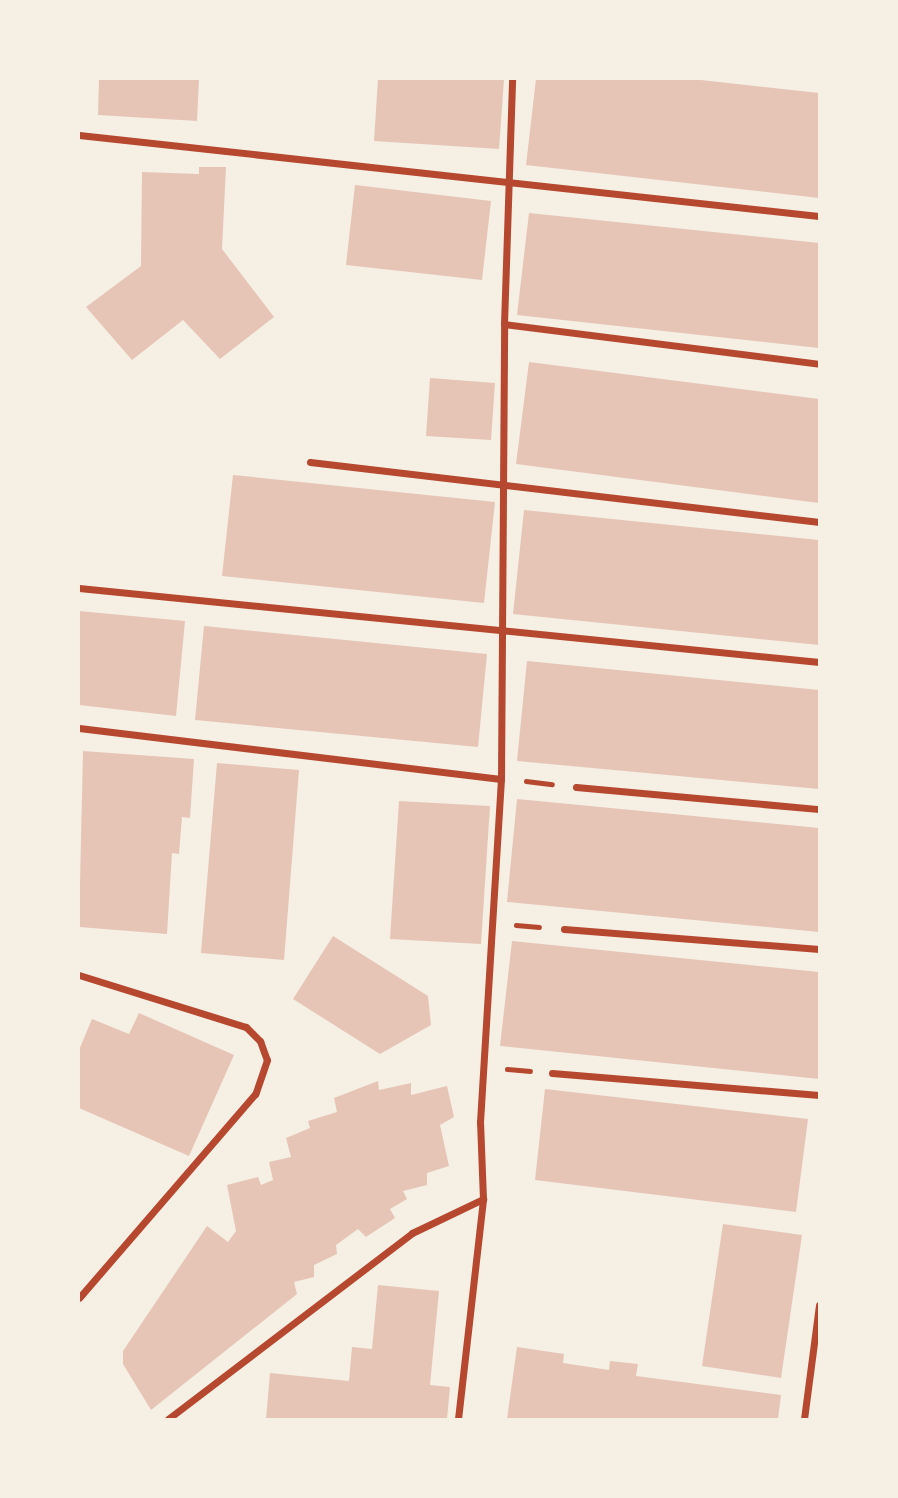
<!DOCTYPE html>
<style>
body{margin:0}
#map{position:relative;width:898px;height:1498px;overflow:hidden;background:#f6efe4;font-family:"Source Serif 4",serif}
div>[style]{position:absolute}
.building>*{inset:0;background:#e6c5b7}
.path>*{height:4.5px;margin:-2.25px;padding:0 2.25px;transform-origin:2.25px;border-radius:2.25px;background:#b5482f}
.minor>*{height:7px;margin:-3.5px;padding:0 3.5px;transform-origin:3.5px;border-radius:3.5px;background:#b5482f}
span{translate:-50% -50%;white-space:nowrap;text-align:center;line-height:1.15;-webkit-text-stroke:7px #f6efe4;paint-order:stroke}
.frame{position:absolute;inset:0;border:80px solid #f6efe4;pointer-events:none}
</style>
<div id="map">
<div class="building">
<i style="clip-path:polygon(99px 79px,199px 79px,197px 121px,98px 115px)"></i>
<i style="clip-path:polygon(378px 79px,504px 79px,499px 149px,374px 141px)"></i>
<i style="clip-path:polygon(536px 79px,692px 79px,819px 93px,819px 198px,526px 165px)"></i>
<i style="clip-path:polygon(199px 167px,226px 167px,222px 249px,274px 317px,220px 359px,183px 320px,132px 360px,86px 307px,141px 266px,142px 172px,199px 174px)"></i>
<i style="clip-path:polygon(355px 185px,491px 201px,482px 280px,346px 265px)"></i>
<i style="clip-path:polygon(529px 213px,819px 243px,819px 348px,517px 315px)"></i>
<i style="clip-path:polygon(529px 362px,819px 399px,819px 503px,516px 464px)"></i>
<i style="clip-path:polygon(430px 378px,495px 383px,491px 440px,426px 436px)"></i>
<i style="clip-path:polygon(233px 475px,495px 502px,484px 603px,222px 576px)"></i>
<i style="clip-path:polygon(524px 510px,819px 540px,819px 645px,513px 614px)"></i>
<i style="clip-path:polygon(79px 611px,185px 621px,176px 716px,79px 705px)"></i>
<i style="clip-path:polygon(204px 626px,487px 654px,478px 747px,195px 720px)"></i>
<i style="clip-path:polygon(527px 661px,819px 690px,819px 789px,517px 761px)"></i>
<i style="clip-path:polygon(83px 751px,194px 759px,190px 818px,182px 817px,179px 854px,172px 853px,167px 934px,79px 927px)"></i>
<i style="clip-path:polygon(217px 763px,299px 770px,284px 960px,201px 953px)"></i>
<i style="clip-path:polygon(517px 799px,819px 828px,819px 932px,507px 902px)"></i>
<i style="clip-path:polygon(399px 801px,490px 806px,481px 944px,390px 939px)"></i>
<i style="clip-path:polygon(333px 936px,428px 996px,431px 1025px,380px 1054px,293px 999px)"></i>
<i style="clip-path:polygon(512px 941px,819px 972px,819px 1079px,500px 1046px)"></i>
<i style="clip-path:polygon(139px 1013px,234px 1055px,189px 1156px,79px 1108px,79px 1050px,92px 1019px,129px 1034px)"></i>
<i style="clip-path:polygon(378px 1081px,379px 1090px,411px 1083px,411px 1095px,447px 1086px,454px 1117px,440px 1125px,449px 1166px,427px 1173px,427px 1185px,403px 1191px,407px 1199px,390px 1209px,395px 1218px,366px 1237px,358px 1229px,336px 1245px,337px 1254px,314px 1265px,314px 1277px,294px 1282px,297px 1294px,151px 1410px,123px 1364px,123px 1351px,207px 1226px,228px 1242px,236px 1231px,227px 1185px,258px 1177px,261px 1185px,273px 1180px,269px 1162px,291px 1157px,286px 1138px,310px 1128px,308px 1121px,337px 1112px,334px 1098px)"></i>
<i style="clip-path:polygon(545px 1089px,808px 1119px,796px 1212px,535px 1180px)"></i>
<i style="clip-path:polygon(723px 1224px,802px 1235px,781px 1378px,702px 1366px)"></i>
<i style="clip-path:polygon(378px 1285px,439px 1291px,430px 1385px,450px 1387px,447px 1419px,266px 1419px,270px 1373px,349px 1381px,352px 1347px,372px 1349px)"></i>
<i style="clip-path:polygon(517px 1347px,564px 1354px,563px 1363px,609px 1370px,610px 1361px,638px 1364px,636px 1376px,781px 1395px,778px 1419px,507px 1419px)"></i>
</div>
<div class="path">
<i style="left:526px;top:781px;width:26px;rotate:7deg"></i>
<i style="left:516px;top:925px;width:23px;rotate:5deg"></i>
<i style="left:507px;top:1069px;width:23px;rotate:5deg"></i>
</div>
<div class="minor">
<i style="left:79px;top:135px;width:744px;rotate:6.25deg"></i>
<i style="left:504px;top:324px;width:318px;rotate:7.2deg"></i>
<i style="left:310px;top:462px;width:513px;rotate:6.72deg"></i>
<i style="left:79px;top:588px;width:744px;rotate:5.71deg"></i>
<i style="left:79px;top:728px;width:425px;rotate:6.9deg"></i>
<i style="left:576px;top:787px;width:244px;rotate:5.2deg"></i>
<i style="left:564px;top:929px;width:256px;rotate:4.5deg"></i>
<i style="left:79px;top:975px;width:175px;rotate:17.3deg"></i>
<i style="left:246px;top:1027px;width:20px;rotate:45deg"></i>
<i style="left:260px;top:1041px;width:20px;rotate:70deg"></i>
<i style="left:267px;top:1060px;width:36px;rotate:109deg"></i>
<i style="left:255px;top:1094px;width:269px;rotate:130.8deg"></i>
<i style="left:552px;top:1073px;width:268px;rotate:4.7deg"></i>
<i style="left:168px;top:1419px;width:307px;rotate:-37.3deg"></i>
<i style="left:412px;top:1233px;width:79px;rotate:-25.6deg"></i>
<i style="left:458px;top:1419px;width:221px;rotate:-83.5deg"></i>
<i style="left:483px;top:1199px;width:77px;rotate:-92.2deg"></i>
<i style="left:480px;top:1122px;width:344px;rotate:-86.5deg"></i>
<i style="left:501px;top:779px;width:455px;rotate:-89.6deg"></i>
<i style="left:504px;top:324px;width:245px;rotate:-88.1deg"></i>
<i style="left:804px;top:1419px;width:115px;rotate:-82.5deg"></i>
</div>
<div class="frame"></div>
</div>
